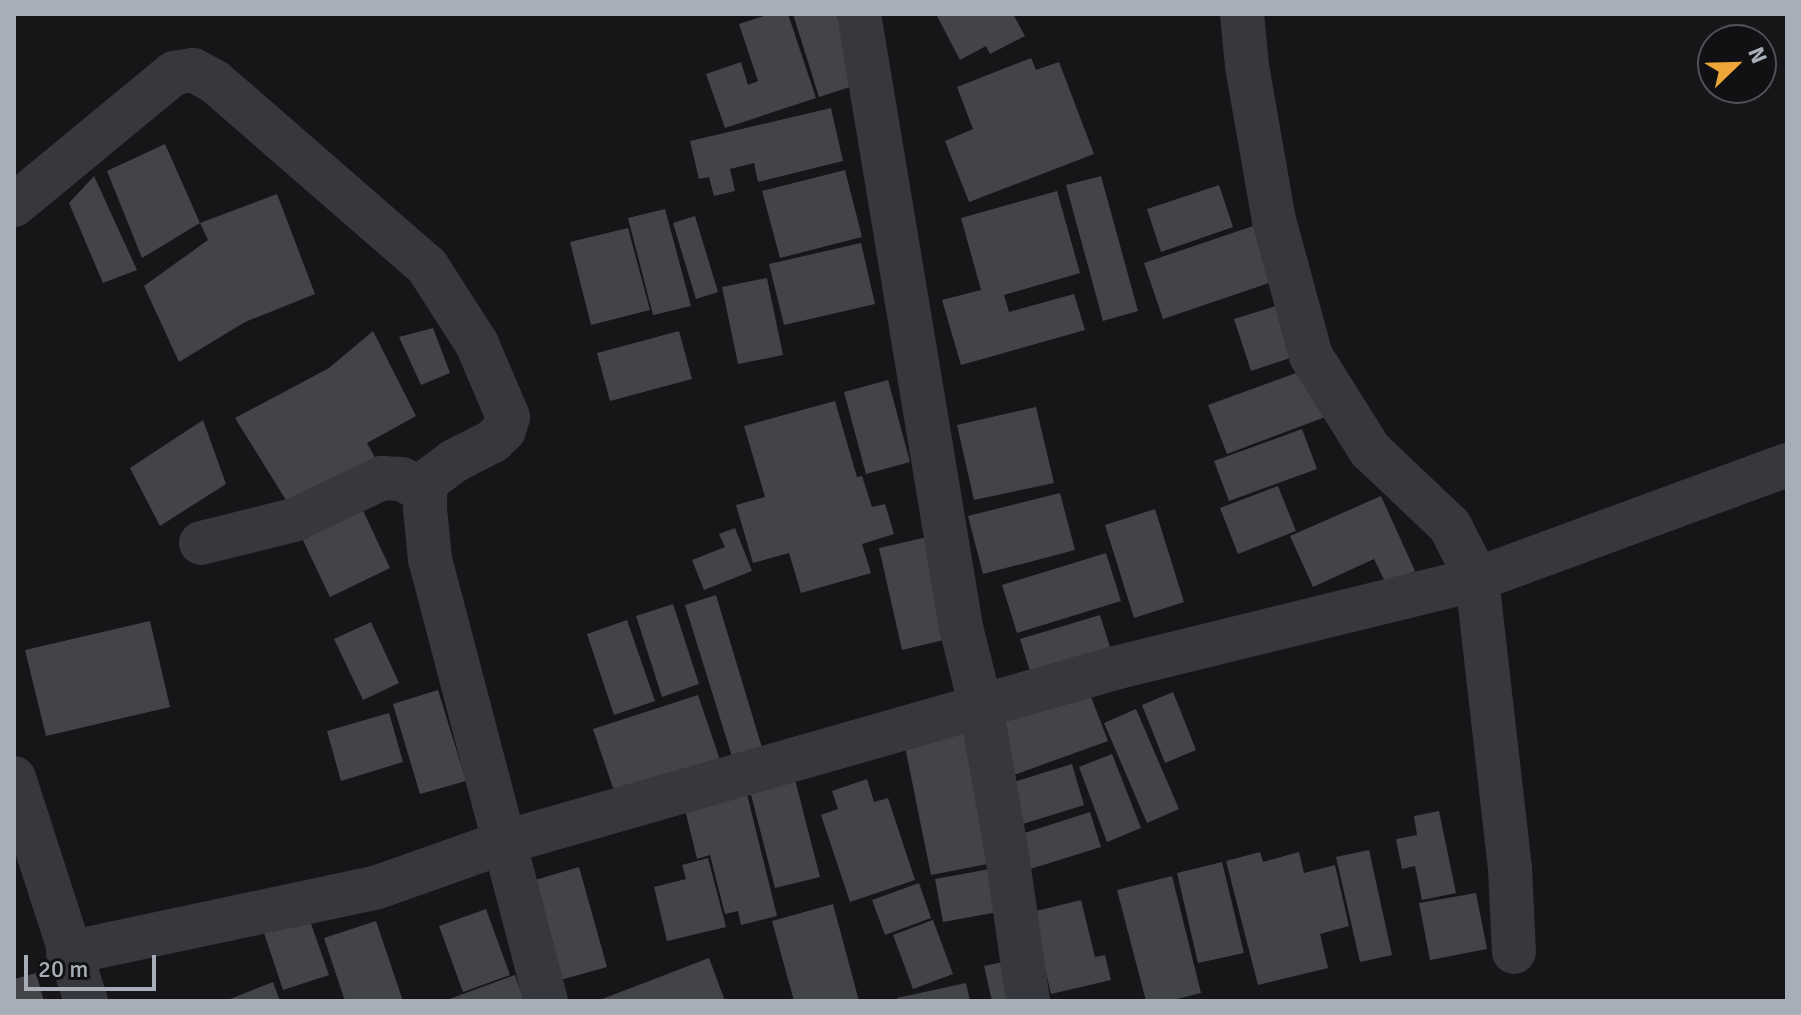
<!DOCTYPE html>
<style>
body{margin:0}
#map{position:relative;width:1801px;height:1015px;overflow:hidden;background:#161618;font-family:Signika,sans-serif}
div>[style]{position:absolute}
.building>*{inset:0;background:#424448}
.street>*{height:44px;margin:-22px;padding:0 22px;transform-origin:22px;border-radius:22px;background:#37383d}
span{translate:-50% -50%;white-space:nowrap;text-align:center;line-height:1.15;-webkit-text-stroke:6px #111113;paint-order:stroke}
.frame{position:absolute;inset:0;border:16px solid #a8aeb8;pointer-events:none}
.north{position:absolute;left:1697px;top:24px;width:80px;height:80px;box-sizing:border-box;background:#111113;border:2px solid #4d5055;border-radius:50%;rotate:67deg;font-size:22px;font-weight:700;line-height:32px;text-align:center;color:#a8aeb8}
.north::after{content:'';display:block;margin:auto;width:28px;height:36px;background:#eea638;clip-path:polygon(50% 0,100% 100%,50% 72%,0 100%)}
.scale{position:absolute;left:24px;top:955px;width:132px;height:36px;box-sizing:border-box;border:4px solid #a8aeb8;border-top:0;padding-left:10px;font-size:24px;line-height:28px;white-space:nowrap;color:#a8aeb8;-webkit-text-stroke:6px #111113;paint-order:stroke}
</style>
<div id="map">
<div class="building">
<i style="clip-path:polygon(770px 14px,788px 14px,816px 98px,725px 128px,706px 74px,741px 62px,748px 85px,758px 81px,739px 24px)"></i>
<i style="clip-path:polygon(793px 14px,836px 14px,859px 84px,819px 97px)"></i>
<i style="clip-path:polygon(936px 14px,1013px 14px,1025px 36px,990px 54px,986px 46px,960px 60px)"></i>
<i style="clip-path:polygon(1031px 58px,1036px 70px,1059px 62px,1094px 154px,969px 202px,945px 141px,973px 129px,957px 87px)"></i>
<i style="clip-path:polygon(831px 108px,843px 161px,758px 182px,754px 163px,730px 169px,735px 191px,714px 196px,709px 177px,699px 179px,690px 141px)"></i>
<i style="clip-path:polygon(165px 144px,200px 223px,142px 258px,107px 171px)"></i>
<i style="clip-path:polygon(845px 170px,862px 237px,780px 258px,762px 191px)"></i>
<i style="clip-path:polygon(94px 176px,137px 270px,103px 283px,69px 203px)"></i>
<i style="clip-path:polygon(1101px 176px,1138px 311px,1103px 321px,1066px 185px)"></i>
<i style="clip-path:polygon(1219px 185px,1233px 227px,1161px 252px,1147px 209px)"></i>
<i style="clip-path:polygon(1057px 191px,1080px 273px,1004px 295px,1009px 312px,1074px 294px,1085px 330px,961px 365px,942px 300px,981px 290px,961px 218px)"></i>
<i style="clip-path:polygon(277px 194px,315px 294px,245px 322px,179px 362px,144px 286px,208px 240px,200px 223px)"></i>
<i style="clip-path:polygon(665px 209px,691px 306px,653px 315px,628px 218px)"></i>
<i style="clip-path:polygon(695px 216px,718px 292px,696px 299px,673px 223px)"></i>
<i style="clip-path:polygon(1253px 226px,1272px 282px,1163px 319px,1144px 263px)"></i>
<i style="clip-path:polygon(628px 228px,650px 310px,591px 325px,570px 242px)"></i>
<i style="clip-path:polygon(861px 243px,875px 304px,784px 325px,769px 264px)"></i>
<i style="clip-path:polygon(767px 278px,783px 355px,738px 364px,722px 287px)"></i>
<i style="clip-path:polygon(1282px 304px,1299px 355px,1251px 371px,1234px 319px)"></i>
<i style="clip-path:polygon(433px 328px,450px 373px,421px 385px,399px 337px)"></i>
<i style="clip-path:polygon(373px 331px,416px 416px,367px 443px,377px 461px,289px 505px,235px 418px,329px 368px)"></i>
<i style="clip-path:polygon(679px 331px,692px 379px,610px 401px,597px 353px)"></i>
<i style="clip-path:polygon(1310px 368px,1328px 416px,1227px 454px,1208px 405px)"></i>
<i style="clip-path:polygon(888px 380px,910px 462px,866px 474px,844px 392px)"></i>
<i style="clip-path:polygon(835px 401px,857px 477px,862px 476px,872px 507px,885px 504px,894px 534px,862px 544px,871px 573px,801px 593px,789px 553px,753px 563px,736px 505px,765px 497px,744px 426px)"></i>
<i style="clip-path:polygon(1036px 407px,1054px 483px,974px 500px,957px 425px)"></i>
<i style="clip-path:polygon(203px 420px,226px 484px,160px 526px,130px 468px)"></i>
<i style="clip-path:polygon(1302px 429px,1317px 469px,1229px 501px,1214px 461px)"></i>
<i style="clip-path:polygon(1278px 486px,1296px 531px,1238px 554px,1220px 508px)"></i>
<i style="clip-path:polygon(1060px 493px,1075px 550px,983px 574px,968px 516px)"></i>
<i style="clip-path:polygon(1381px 496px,1415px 571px,1386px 584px,1374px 559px,1313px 587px,1290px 536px)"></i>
<i style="clip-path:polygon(359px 502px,390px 568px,330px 597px,298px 530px)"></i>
<i style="clip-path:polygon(1155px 509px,1184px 602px,1134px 618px,1105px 525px)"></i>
<i style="clip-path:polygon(735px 528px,752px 571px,704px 590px,692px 560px,725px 547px,719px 534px)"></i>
<i style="clip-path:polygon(932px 536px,956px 637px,902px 650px,879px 548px)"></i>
<i style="clip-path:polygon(1106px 553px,1121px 601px,1017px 633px,1002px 585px)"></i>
<i style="clip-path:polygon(716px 595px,763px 751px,733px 760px,685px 605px)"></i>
<i style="clip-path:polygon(673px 604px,699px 684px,662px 697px,636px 616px)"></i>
<i style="clip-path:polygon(1100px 615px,1114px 660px,1034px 684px,1020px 639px)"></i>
<i style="clip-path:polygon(627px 620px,655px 701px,614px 715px,587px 634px)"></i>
<i style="clip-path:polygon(150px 621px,170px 707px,46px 736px,25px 650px)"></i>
<i style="clip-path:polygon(371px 622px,399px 683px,363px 700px,334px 639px)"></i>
<i style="clip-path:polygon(1088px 689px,1108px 741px,1011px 776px,992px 724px)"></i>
<i style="clip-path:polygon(438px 690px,466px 781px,420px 794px,393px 704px)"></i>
<i style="clip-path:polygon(1173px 692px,1196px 750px,1165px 763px,1142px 705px)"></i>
<i style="clip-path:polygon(698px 695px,721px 763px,616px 797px,593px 729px)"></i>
<i style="clip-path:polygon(1136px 709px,1179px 809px,1147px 823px,1104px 723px)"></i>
<i style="clip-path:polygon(389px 713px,403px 762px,341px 781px,327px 731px)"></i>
<i style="clip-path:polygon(975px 722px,1003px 861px,931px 875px,903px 737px)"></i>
<i style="clip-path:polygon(1112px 754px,1141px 828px,1107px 842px,1079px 767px)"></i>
<i style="clip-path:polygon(1072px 764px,1084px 805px,1023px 824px,1010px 783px)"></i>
<i style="clip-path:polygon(792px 768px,820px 877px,775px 888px,747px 779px)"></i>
<i style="clip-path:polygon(867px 779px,874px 802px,888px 798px,915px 880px,850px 902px,821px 815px,838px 809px,832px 791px)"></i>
<i style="clip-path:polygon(744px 782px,777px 916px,741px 925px,738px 911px,725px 914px,710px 855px,697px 859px,682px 797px)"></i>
<i style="clip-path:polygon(1439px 811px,1456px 893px,1422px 900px,1415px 866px,1402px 869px,1396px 839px,1417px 835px,1414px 816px)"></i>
<i style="clip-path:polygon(1090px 812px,1101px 847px,1027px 870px,1015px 836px)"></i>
<i style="clip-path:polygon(1369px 850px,1392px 955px,1360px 962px,1336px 857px)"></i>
<i style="clip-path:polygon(1260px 852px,1263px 862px,1299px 852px,1304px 873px,1335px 865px,1349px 926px,1320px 934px,1328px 968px,1258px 985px,1226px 861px)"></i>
<i style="clip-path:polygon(708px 858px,726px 927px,667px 941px,654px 887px,686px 879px,682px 865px)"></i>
<i style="clip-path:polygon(1222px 862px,1244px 953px,1198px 963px,1177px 873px)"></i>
<i style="clip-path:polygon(579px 867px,607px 967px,553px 982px,525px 883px)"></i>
<i style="clip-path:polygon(1001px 867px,1009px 910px,943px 922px,935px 879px)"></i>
<i style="clip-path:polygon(1172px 876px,1201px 993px,1169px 1001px,1146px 1001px,1117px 890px)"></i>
<i style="clip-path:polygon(919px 883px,931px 918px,885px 935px,872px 900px)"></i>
<i style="clip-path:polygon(1476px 893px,1487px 949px,1430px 960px,1419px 903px)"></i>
<i style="clip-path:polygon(1081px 900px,1095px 957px,1105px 955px,1111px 980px,1051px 994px,1032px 912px)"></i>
<i style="clip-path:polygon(833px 904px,859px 1001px,794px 1001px,772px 921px)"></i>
<i style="clip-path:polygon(486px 909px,510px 975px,463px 992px,439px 926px)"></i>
<i style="clip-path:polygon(309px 918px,329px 975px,283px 990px,264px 933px)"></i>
<i style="clip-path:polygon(933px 920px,953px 974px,913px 989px,893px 935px)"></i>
<i style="clip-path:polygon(376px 921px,403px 1001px,345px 1001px,324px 938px)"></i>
<i style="clip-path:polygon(709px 958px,725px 1001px,597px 1001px)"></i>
<i style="clip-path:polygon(1012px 960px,1020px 1001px,992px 1001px,984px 966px)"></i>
<i style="clip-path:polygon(36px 973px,44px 1001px,14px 1001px,14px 979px)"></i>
<i style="clip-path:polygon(515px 975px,524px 1001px,444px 1001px)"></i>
<i style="clip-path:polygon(273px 982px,280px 1001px,225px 1001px)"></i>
<i style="clip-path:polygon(966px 983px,970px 1001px,898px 1001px,897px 998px)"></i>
</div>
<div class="street">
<i style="left:859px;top:14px;width:621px;rotate:80.55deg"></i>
<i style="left:961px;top:627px;width:82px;rotate:76deg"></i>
<i style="left:981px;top:707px;width:150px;rotate:80deg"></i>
<i style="left:1007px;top:855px;width:148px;rotate:81.8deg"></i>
<i style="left:1242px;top:14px;width:52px;rotate:84.5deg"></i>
<i style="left:1247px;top:66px;width:156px;rotate:80.1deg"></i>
<i style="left:1274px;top:220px;width:141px;rotate:74.8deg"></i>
<i style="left:1311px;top:356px;width:111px;rotate:57.9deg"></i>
<i style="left:1370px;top:450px;width:110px;rotate:43.5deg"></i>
<i style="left:1450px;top:526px;width:59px;rotate:63deg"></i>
<i style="left:1477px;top:579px;width:291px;rotate:83.5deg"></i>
<i style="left:1510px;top:868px;width:84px;rotate:87.3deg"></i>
<i style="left:14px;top:205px;width:207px;rotate:-39.5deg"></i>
<i style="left:174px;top:73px;width:19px;rotate:-9deg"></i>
<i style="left:193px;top:70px;width:24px;rotate:28deg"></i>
<i style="left:214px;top:81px;width:282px;rotate:41deg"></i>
<i style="left:427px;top:266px;width:93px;rotate:57.3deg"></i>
<i style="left:477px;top:344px;width:79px;rotate:67deg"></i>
<i style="left:508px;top:417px;width:14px;rotate:107deg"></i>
<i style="left:504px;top:430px;width:16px;rotate:135deg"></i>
<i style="left:493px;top:441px;width:44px;rotate:152.9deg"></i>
<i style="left:454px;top:461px;width:31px;rotate:143deg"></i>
<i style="left:429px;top:480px;width:13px;rotate:108deg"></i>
<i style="left:425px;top:492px;width:17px;rotate:90deg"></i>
<i style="left:425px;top:509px;width:50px;rotate:84.3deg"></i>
<i style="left:430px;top:559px;width:457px;rotate:75.3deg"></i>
<i style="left:201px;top:543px;width:96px;rotate:-13.9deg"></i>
<i style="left:294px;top:520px;width:98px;rotate:-25.5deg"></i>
<i style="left:382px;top:478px;width:20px;rotate:3deg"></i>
<i style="left:402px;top:479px;width:26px;rotate:29deg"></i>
<i style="left:14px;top:778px;width:234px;rotate:72.1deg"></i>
<i style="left:68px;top:953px;width:314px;rotate:-12deg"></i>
<i style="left:375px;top:888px;width:138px;rotate:-19.5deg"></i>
<i style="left:505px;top:842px;width:634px;rotate:-15.92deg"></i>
<i style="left:1115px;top:668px;width:373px;rotate:-13.8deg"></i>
<i style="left:1477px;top:579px;width:330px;rotate:-20.2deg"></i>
</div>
<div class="frame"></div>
<div class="north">N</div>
<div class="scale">20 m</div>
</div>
